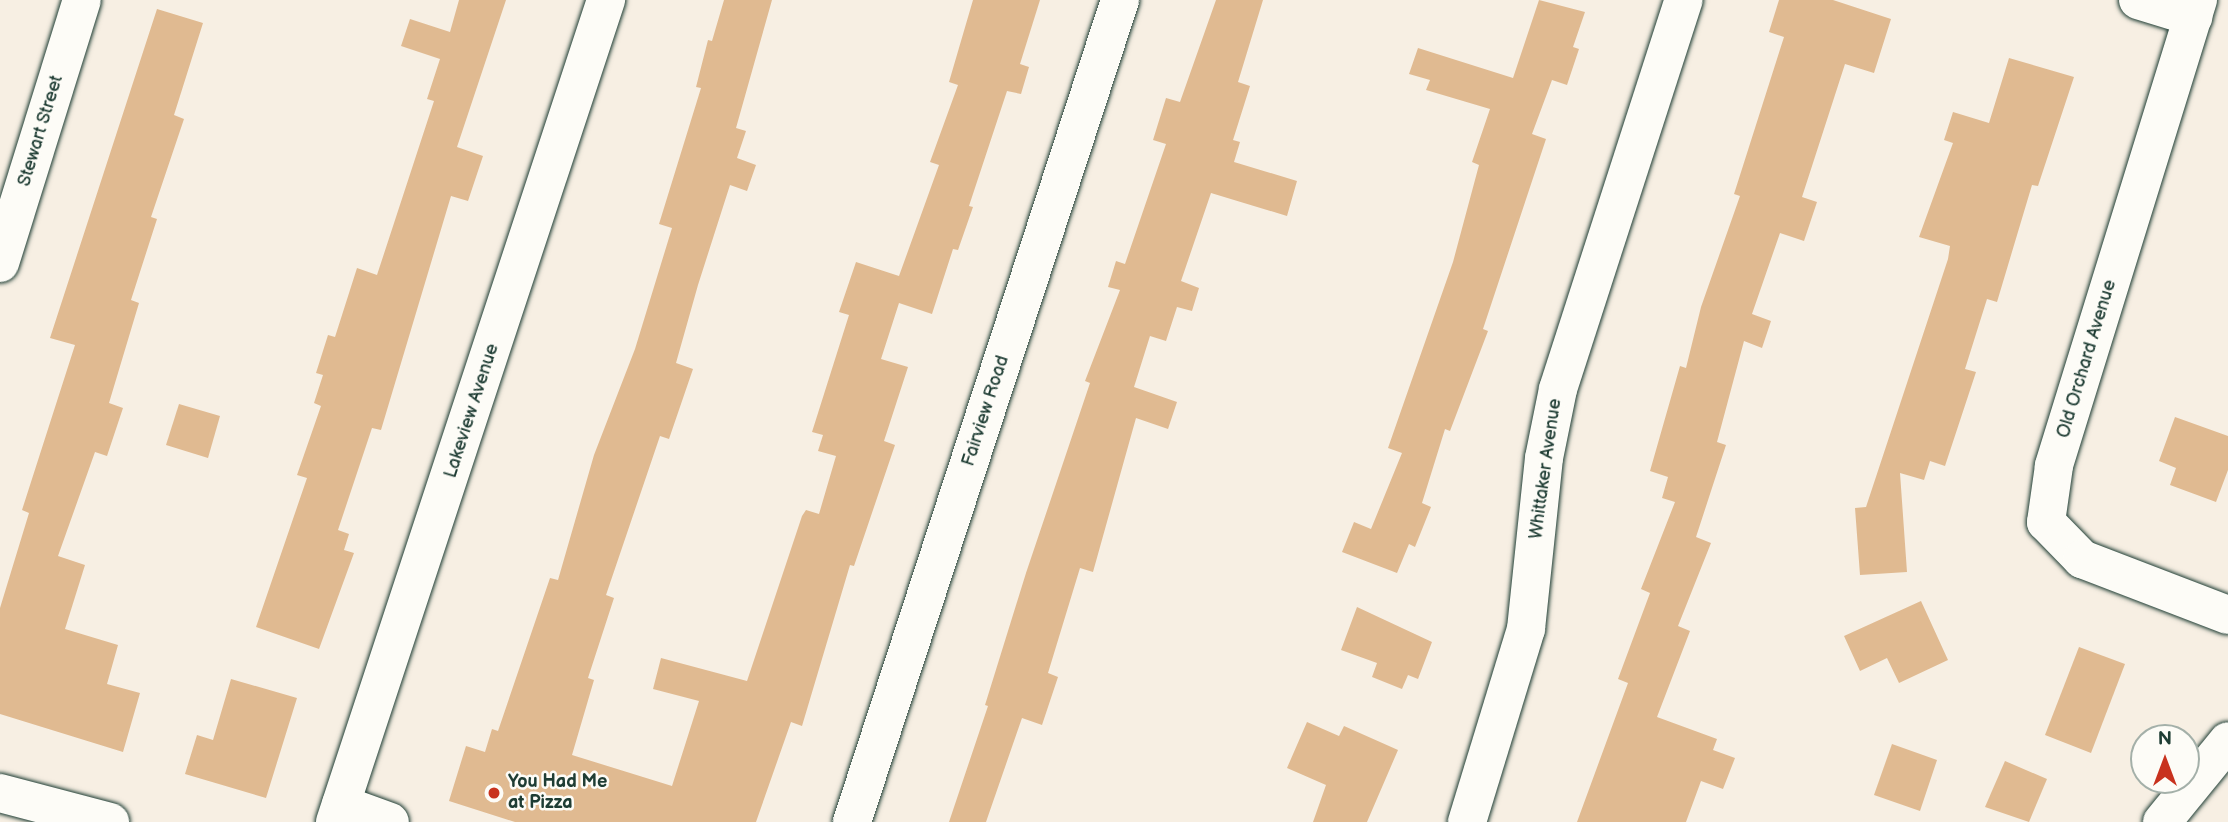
<!DOCTYPE html>
<style>
body{margin:0}
#map{position:relative;width:2228px;height:822px;overflow:hidden;background:#f7efe3;font-family:"Balsamiq Sans",sans-serif}
div>[style]{position:absolute}
.building>*{inset:0;background:#e0ba91}
.roads{filter:drop-shadow(0 0 2px #1f3d34) drop-shadow(0 0 2px #1f3d34)}
.minor>*{height:38px;margin:-19px;padding:0 19px;transform-origin:19px;border-radius:19px;background:#fdfcf7}
.dots>*{width:19px;height:19px;translate:-50% -50%;box-sizing:border-box;border:4px solid #fdfcf7;border-radius:50%}
span{translate:-50% -50%;white-space:nowrap;text-align:center;line-height:1.15;-webkit-text-stroke:5px #fdfcf7;paint-order:stroke}
.street-label{font-size:18px;color:#1f3d34}
.poi-label{font-size:18px;color:#1f3d34;font-weight:700}
.left{translate:0 -50%;text-align:left}
.north{position:absolute;left:2130px;top:724px;width:70px;height:70px;box-sizing:border-box;background:#fdfcf7;border:2px solid #a4b0a9;border-radius:50%;rotate:0deg;font-size:19px;font-weight:700;line-height:28px;text-align:center;color:#1f3d34}
.north::after{content:'';display:block;margin:auto;width:24px;height:32px;background:#c8321e;clip-path:polygon(50% 0,100% 100%,50% 72%,0 100%)}
</style>
<div id="map">
<div class="building">
<i style="clip-path:polygon(459px 0,506px 0,457px 147px,483px 156px,468px 201px,451px 196px,381px 430px,372px 428px,338px 530px,349px 534px,344px 550px,354px 553px,319px 649px,256px 627px,307px 478px,297px 475px,321px 406px,314px 403px,323px 375px,316px 373px,328px 335px,335px 337px,357px 268px,377px 275px,434px 101px,427px 99px,440px 59px,401px 46px,410px 19px,450px 32px)"></i>
<i style="clip-path:polygon(724px 0,772px 0,736px 128px,746px 131px,737px 158px,756px 165px,747px 191px,730px 185px,698px 285px,676px 363px,693px 369px,669px 439px,660px 436px,606px 595px,614px 598px,588px 678px,594px 680px,572px 755px,672px 786px,699px 701px,653px 689px,661px 658px,747px 681px,802px 516px,806px 510px,819px 514px,836px 456px,818px 451px,823px 435px,812px 432px,849px 315px,839px 312px,856px 262px,899px 276px,939px 165px,930px 162px,958px 85px,949px 82px,973px 0,1040px 0,1020px 64px,1029px 67px,1021px 94px,1007px 91px,969px 206px,973px 207px,958px 250px,953px 249px,932px 314px,899px 303px,881px 359px,908px 367px,884px 441px,895px 445px,854px 566px,850px 565px,802px 726px,791px 722px,756px 822px,515px 822px,449px 801px,466px 746px,485px 752px,492px 729px,498px 731px,550px 578px,558px 580px,594px 455px,635px 349px,672px 228px,659px 224px,701px 88px,696px 87px,708px 40px,712px 41px)"></i>
<i style="clip-path:polygon(1216px 0,1263px 0,1238px 82px,1250px 86px,1233px 140px,1240px 142px,1234px 162px,1297px 181px,1287px 216px,1211px 193px,1181px 281px,1199px 288px,1192px 311px,1177px 307px,1166px 341px,1150px 336px,1134px 387px,1177px 402px,1168px 429px,1136px 418px,1093px 572px,1080px 568px,1048px 673px,1058px 677px,1042px 725px,1022px 718px,986px 822px,949px 822px,988px 706px,985px 705px,1026px 573px,1090px 383px,1085px 381px,1120px 290px,1108px 287px,1116px 261px,1125px 264px,1166px 144px,1153px 140px,1166px 98px,1180px 102px)"></i>
<i style="clip-path:polygon(1539px 0,1585px 12px,1573px 47px,1579px 49px,1567px 85px,1552px 80px,1532px 134px,1546px 139px,1483px 329px,1488px 331px,1450px 431px,1445px 429px,1422px 503px,1431px 507px,1415px 547px,1409px 544px,1397px 573px,1342px 552px,1354px 522px,1371px 529px,1402px 453px,1388px 448px,1453px 262px,1479px 165px,1472px 162px,1490px 109px,1426px 90px,1430px 80px,1409px 74px,1418px 48px,1513px 78px)"></i>
<i style="clip-path:polygon(1779px 0,1833px 0,1891px 19px,1874px 73px,1845px 64px,1802px 197px,1817px 202px,1804px 241px,1780px 233px,1752px 314px,1771px 321px,1762px 348px,1744px 341px,1717px 442px,1726px 445px,1696px 537px,1711px 543px,1678px 626px,1690px 631px,1657px 717px,1717px 739px,1713px 750px,1735px 758px,1723px 789px,1701px 781px,1686px 822px,1577px 822px,1628px 683px,1618px 679px,1650px 593px,1641px 589px,1675px 502px,1662px 498px,1668px 477px,1650px 471px,1680px 366px,1686px 368px,1701px 307px,1740px 196px,1734px 194px,1784px 37px,1769px 32px)"></i>
<i style="clip-path:polygon(157px 9px,203px 23px,174px 115px,184px 119px,151px 217px,157px 219px,131px 300px,139px 303px,109px 403px,123px 408px,107px 456px,95px 452px,58px 556px,85px 565px,65px 629px,118px 645px,107px 684px,140px 693px,123px 752px,0 714px,0 608px,29px 513px,22px 510px,75px 345px,50px 338px)"></i>
<i style="clip-path:polygon(2009px 58px,2074px 77px,2038px 186px,2032px 185px,1997px 302px,1987px 299px,1965px 369px,1976px 372px,1945px 466px,1930px 461px,1924px 480px,1900px 473px,1907px 572px,1860px 575px,1855px 508px,1866px 507px,1948px 259px,1950px 246px,1919px 237px,1953px 143px,1944px 140px,1953px 112px,1989px 123px)"></i>
<i style="clip-path:polygon(179px 404px,220px 416px,208px 458px,166px 445px)"></i>
<i style="clip-path:polygon(2175px 417px,2228px 436px,2228px 470px,2216px 502px,2170px 485px,2176px 468px,2159px 461px)"></i>
<i style="clip-path:polygon(1921px 601px,1948px 660px,1899px 683px,1887px 658px,1860px 671px,1844px 636px)"></i>
<i style="clip-path:polygon(1357px 607px,1432px 642px,1418px 679px,1408px 675px,1402px 689px,1372px 677px,1377px 663px,1341px 650px)"></i>
<i style="clip-path:polygon(2079px 647px,2125px 664px,2091px 753px,2045px 735px)"></i>
<i style="clip-path:polygon(231px 679px,297px 698px,266px 798px,185px 774px,197px 735px,213px 740px)"></i>
<i style="clip-path:polygon(1307px 722px,1339px 736px,1344px 726px,1398px 750px,1367px 822px,1313px 822px,1326px 785px,1287px 768px)"></i>
<i style="clip-path:polygon(1892px 744px,1937px 760px,1920px 811px,1874px 795px)"></i>
<i style="clip-path:polygon(2005px 761px,2047px 779px,2029px 822px,1985px 807px)"></i>
</div>
<div class="roads">
<div class="minor">
<i style="left:2138px;top:0;width:58px;rotate:17.2deg"></i>
<i style="left:2198px;top:0;width:488px;rotate:107.2deg"></i>
<i style="left:2054px;top:466px;width:57px;rotate:98.1deg"></i>
<i style="left:2046px;top:522px;width:52px;rotate:45.8deg"></i>
<i style="left:2082px;top:559px;width:156px;rotate:21deg"></i>
<i style="left:0;top:263px;width:275px;rotate:-72.7deg"></i>
<i style="left:0;top:793px;width:114px;rotate:14.8deg"></i>
<i style="left:341px;top:804px;width:52px;rotate:20.2deg"></i>
<i style="left:335px;top:822px;width:866px;rotate:-71.75deg"></i>
<i style="left:852px;top:822px;width:865px;rotate:-71.94deg"></i>
<i style="left:1467px;top:822px;width:202px;rotate:-73deg"></i>
<i style="left:1526px;top:629px;width:172px;rotate:-84deg"></i>
<i style="left:1544px;top:458px;width:70px;rotate:-78.5deg"></i>
<i style="left:1558px;top:389px;width:409px;rotate:-72.1deg"></i>
<i style="left:2162px;top:822px;width:104px;rotate:-50.8deg"></i>
</div>
</div>
<div class="dots">
<i style="left:494px;top:793px;background:#c8321e"></i>
</div>
<div class="street-label">
<span style="left:41px;top:131px;rotate:-73deg">Stewart Street</span>
<span style="left:2087px;top:359px;rotate:-73deg">Old Orchard Avenue</span>
<span style="left:472px;top:411px;rotate:-72deg">Lakeview Avenue</span>
<span style="left:986px;top:411px;rotate:-72deg">Fairview Road</span>
<span style="left:1546px;top:469px;rotate:-82deg">Whittaker Avenue</span>
</div>
<div class="poi-label">
<span class="left" style="left:508px;top:793px">You Had Me<br>at Pizza</span>
</div>
<div class="north">N</div>
</div>
